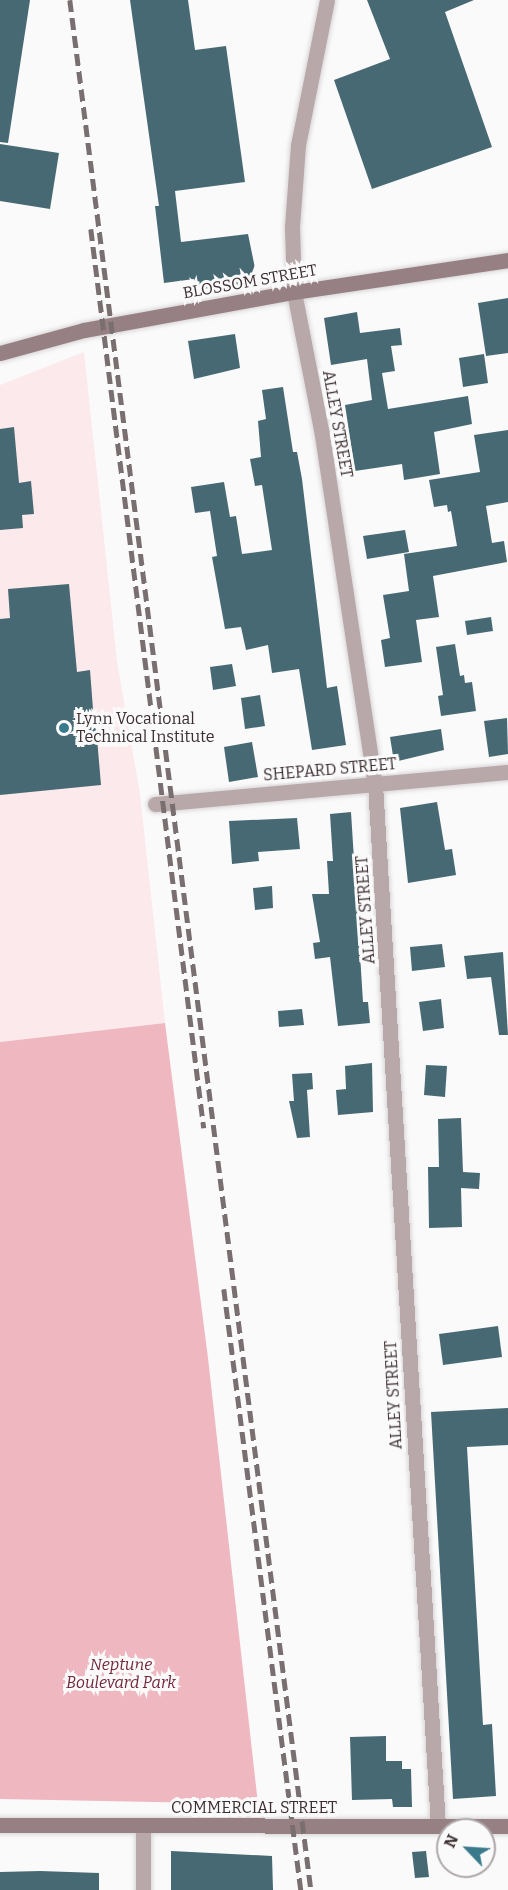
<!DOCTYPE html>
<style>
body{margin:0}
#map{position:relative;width:508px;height:1890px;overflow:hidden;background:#fafafa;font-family:Bitter,serif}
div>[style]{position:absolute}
.built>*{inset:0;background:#fce9ec}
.green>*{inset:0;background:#efb8c1}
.building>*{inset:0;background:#476973}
.roads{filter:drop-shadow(0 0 2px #d8d5d6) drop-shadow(0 0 2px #d8d5d6)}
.street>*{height:15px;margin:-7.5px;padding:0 7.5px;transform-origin:7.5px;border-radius:7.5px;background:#b8a8aa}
.secondary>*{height:15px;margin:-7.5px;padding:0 7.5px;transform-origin:7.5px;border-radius:7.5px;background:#978084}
.rail>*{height:4.5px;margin-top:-2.25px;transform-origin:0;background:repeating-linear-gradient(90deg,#796f71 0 12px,transparent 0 18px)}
.dots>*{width:16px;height:16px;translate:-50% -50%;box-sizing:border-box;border:3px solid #fafafa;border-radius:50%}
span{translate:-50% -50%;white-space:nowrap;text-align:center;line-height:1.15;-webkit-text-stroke:6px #fafafa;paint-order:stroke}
.street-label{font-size:16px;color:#3b2d30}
.poi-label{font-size:16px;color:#3b2d30}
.left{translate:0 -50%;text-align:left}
.park-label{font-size:16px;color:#72273b;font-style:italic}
.north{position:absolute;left:436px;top:1818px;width:60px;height:60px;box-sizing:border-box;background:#fafafa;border:2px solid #aea8a9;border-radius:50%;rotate:295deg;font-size:16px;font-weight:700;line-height:24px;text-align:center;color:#3b2d30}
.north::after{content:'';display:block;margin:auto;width:21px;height:27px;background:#397b8d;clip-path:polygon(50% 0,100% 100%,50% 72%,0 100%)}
</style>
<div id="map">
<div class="built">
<i style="clip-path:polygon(84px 352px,117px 661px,140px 794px,165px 1023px,0 1042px,0 385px)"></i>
</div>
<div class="green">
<i style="clip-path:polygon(165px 1023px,208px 1358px,258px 1804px,0 1799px,0 1042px)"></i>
</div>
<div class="building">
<i style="clip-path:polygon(0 0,30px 0,8px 143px,0 142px)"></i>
<i style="clip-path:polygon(130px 0,188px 0,195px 50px,226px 46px,245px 182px,175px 191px,181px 242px,248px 234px,256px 273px,249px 283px,195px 290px,194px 279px,164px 283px,155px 206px,159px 206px)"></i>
<i style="clip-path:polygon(367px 0,474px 0,445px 12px,492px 147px,372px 189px,334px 80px,390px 59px)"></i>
<i style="clip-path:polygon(0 144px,59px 153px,50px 209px,0 201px)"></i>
<i style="clip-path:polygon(508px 298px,508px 353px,486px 356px,478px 303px)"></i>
<i style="clip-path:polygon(357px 312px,360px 333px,400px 328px,402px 345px,391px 346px,395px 371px,382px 373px,388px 409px,468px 396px,472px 424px,434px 432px,440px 474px,404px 480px,402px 464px,355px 471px,345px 405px,372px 400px,367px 359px,331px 365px,324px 318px)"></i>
<i style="clip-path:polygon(235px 334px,240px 368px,194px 379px,188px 341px)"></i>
<i style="clip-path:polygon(484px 354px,488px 383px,463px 387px,459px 358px)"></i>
<i style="clip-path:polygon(283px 387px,293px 452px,297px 452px,302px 479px,327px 688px,337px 686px,346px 745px,312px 750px,299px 669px,272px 673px,268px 645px,246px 650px,241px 627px,225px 629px,212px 557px,217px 556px,210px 511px,195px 513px,191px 487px,224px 482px,230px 517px,236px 516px,242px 554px,272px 550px,262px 485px,255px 486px,250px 459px,261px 457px,258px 421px,266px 419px,262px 390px)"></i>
<i style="clip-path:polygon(14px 427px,19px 483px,31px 481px,34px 514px,22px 515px,23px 528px,0 530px,0 429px)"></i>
<i style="clip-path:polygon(508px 430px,508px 502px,486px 506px,492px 543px,504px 541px,507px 562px,433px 576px,439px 617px,416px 620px,422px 662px,385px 667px,381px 640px,390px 638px,383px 595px,409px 591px,404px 554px,457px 546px,451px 511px,448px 512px,447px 505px,434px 507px,429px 480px,480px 472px,474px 435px)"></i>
<i style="clip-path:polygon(405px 530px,409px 552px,367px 559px,363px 536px)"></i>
<i style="clip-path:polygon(69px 584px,77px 672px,90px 670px,94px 722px,107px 721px,109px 737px,97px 738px,101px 785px,0 795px,0 619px,10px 618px,8px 589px)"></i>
<i style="clip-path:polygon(491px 617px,493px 631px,467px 635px,465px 621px)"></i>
<i style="clip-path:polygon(455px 644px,460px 676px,464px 675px,465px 683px,472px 682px,476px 711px,441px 716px,438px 696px,443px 695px,436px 647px)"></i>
<i style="clip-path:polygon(232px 664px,236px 686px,213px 690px,210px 667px)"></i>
<i style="clip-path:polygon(260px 695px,265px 726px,245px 729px,241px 698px)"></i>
<i style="clip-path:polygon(507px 718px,508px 754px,489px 757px,484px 721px)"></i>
<i style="clip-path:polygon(441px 729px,444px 750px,394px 762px,390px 737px)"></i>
<i style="clip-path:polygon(252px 742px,258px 777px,229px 782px,224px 747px)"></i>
<i style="clip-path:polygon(437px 802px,445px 850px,452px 849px,456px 875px,408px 883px,400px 808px)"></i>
<i style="clip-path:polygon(351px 812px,363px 1002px,368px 1002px,370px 1023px,338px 1026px,330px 957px,315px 959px,313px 943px,320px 942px,312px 894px,329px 894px,327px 861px,333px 861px,330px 814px)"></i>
<i style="clip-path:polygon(297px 818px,300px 849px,258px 852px,259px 861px,232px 864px,229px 821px)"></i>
<i style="clip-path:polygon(272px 886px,273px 908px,255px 910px,253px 888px)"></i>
<i style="clip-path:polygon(442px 944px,445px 967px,412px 971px,410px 947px)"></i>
<i style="clip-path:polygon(503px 952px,508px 1035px,499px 1035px,491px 977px,467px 979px,464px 956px)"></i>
<i style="clip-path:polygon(441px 999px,444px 1028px,423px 1031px,419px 1002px)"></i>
<i style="clip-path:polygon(302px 1009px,304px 1025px,279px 1027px,278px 1011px)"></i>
<i style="clip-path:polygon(372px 1063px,373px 1112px,338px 1115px,336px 1090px,346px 1089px,345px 1066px)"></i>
<i style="clip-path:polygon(426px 1065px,447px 1066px,445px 1097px,424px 1095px)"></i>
<i style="clip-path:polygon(312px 1073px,313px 1089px,307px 1090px,310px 1137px,297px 1138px,289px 1101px,294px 1101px,292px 1074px)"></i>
<i style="clip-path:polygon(461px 1118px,463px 1172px,480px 1173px,479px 1189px,461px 1188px,462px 1227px,429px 1228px,428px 1167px,439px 1167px,438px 1119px)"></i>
<i style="clip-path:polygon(498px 1326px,502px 1357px,443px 1365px,439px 1334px)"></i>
<i style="clip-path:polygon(508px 1408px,508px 1445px,467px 1447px,483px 1725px,492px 1724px,496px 1796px,453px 1799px,431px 1412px)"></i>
<i style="clip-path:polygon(386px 1736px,386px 1761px,402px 1761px,402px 1769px,411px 1769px,412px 1807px,393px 1807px,392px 1799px,352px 1800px,350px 1737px)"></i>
<i style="clip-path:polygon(171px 1851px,272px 1856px,273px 1890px,171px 1890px)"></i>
<i style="clip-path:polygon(426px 1851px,429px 1877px,415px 1878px,412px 1852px)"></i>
<i style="clip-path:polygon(40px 1871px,99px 1873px,99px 1890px,0 1890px,0 1872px)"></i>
</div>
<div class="roads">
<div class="street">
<i style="left:327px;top:0;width:148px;rotate:101.3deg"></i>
<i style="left:298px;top:145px;width:82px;rotate:94.2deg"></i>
<i style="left:292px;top:227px;width:65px;rotate:88.2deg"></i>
<i style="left:294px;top:292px;width:146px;rotate:78.9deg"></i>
<i style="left:322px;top:435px;width:353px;rotate:81.4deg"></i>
<i style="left:375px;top:784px;width:1044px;rotate:86.54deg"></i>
<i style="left:155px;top:804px;width:354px;rotate:-5.2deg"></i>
<i style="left:143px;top:1826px;width:64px;rotate:90deg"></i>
</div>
<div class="secondary">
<i style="left:0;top:353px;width:87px;rotate:-15.3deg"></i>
<i style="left:84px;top:330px;width:213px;rotate:-10.3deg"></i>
<i style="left:294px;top:292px;width:216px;rotate:-8.5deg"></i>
<i style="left:0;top:1825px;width:508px;rotate:0.11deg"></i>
</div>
</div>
<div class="rail">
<i style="left:70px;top:0;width:1905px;rotate:82.73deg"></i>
<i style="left:91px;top:229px;width:906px;rotate:82.84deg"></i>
<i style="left:224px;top:1289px;width:606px;rotate:82.7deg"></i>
</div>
<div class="dots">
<i style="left:64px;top:728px;background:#397b8d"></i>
</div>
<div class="street-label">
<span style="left:250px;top:282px;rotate:-10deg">BLOSSOM STREET</span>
<span style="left:337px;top:424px;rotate:80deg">ALLEY STREET</span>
<span style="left:330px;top:770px;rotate:-5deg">SHEPARD STREET</span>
<span style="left:366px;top:910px;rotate:-94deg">ALLEY STREET</span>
<span style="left:394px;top:1395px;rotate:-93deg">ALLEY STREET</span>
<span style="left:254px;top:1808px">COMMERCIAL STREET</span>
</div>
<div class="poi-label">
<span class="left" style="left:76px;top:728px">Lynn Vocational<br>Technical Institute</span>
</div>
<div class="park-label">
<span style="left:121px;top:1674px">Neptune<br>Boulevard Park</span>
</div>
<div class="north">N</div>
</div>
